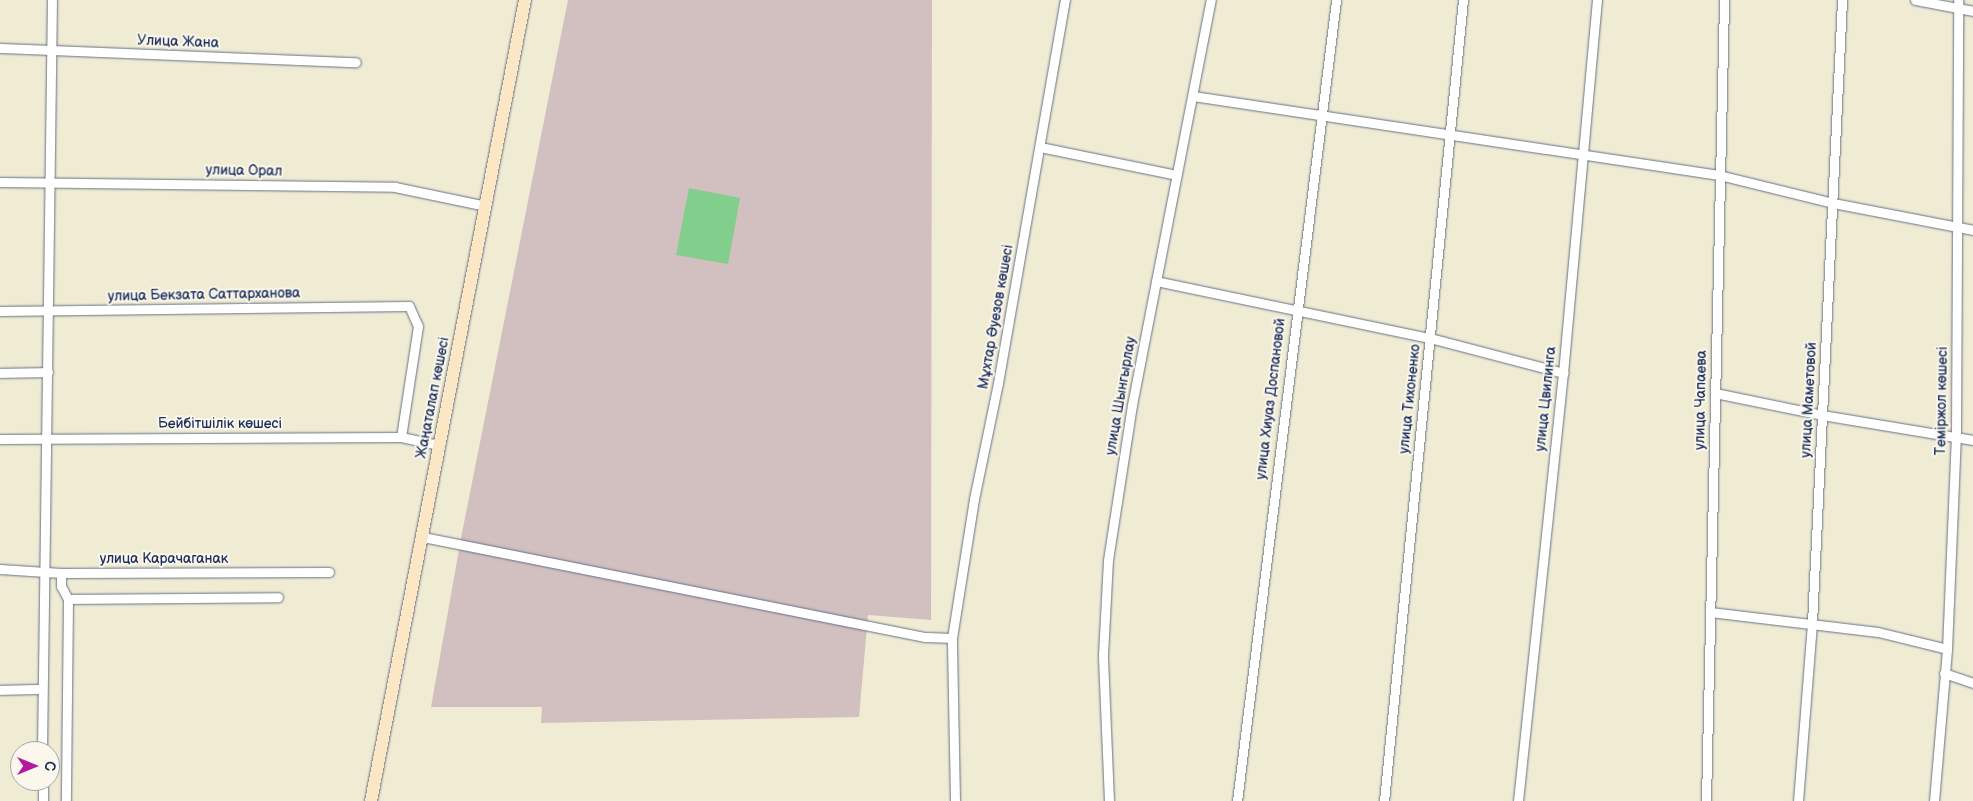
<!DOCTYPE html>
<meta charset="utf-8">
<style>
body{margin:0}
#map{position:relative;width:1973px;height:801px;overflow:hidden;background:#f0ebd3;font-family:"Balsamiq Sans",sans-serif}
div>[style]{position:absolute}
.industrial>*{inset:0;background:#d2bfc0}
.green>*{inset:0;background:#81ce8d}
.roads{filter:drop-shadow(0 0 1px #667187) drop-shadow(0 0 1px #667187)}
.minor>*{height:9px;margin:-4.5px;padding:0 4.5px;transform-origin:4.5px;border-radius:4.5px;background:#fff}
.secondary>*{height:12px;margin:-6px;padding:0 6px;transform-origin:6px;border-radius:6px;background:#fbe7c3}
span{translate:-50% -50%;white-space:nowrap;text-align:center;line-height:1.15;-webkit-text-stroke:4px #fbf7ec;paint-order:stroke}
.street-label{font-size:14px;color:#1b2f5e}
.north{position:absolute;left:10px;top:741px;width:50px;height:50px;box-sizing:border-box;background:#fbf7ec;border:1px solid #a1a7b3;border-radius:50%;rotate:90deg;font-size:14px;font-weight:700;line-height:20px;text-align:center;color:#1b2f5e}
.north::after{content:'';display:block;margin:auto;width:18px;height:22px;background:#b5179e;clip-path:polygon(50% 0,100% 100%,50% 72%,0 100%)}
</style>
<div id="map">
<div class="industrial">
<i style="clip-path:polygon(568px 0,932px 0,931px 620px,868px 615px,859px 717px,541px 723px,542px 707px,431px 707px,462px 533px)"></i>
</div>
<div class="green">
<i style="clip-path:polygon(689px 188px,740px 198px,728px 264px,676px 255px)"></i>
</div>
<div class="roads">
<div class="minor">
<i style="left:1915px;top:0;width:59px;rotate:10.7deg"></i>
<i style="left:0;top:48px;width:356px;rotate:2.3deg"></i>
<i style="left:1193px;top:96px;width:532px;rotate:8.54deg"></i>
<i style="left:1719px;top:175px;width:117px;rotate:13.8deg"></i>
<i style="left:1833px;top:203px;width:143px;rotate:10.9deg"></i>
<i style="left:1040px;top:147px;width:139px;rotate:11.6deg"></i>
<i style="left:0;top:182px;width:395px;rotate:0.7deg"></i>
<i style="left:395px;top:187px;width:93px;rotate:11.8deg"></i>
<i style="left:1156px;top:281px;width:280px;rotate:11.8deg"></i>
<i style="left:1430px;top:338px;width:138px;rotate:14.7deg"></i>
<i style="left:0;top:311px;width:409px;rotate:-0.7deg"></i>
<i style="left:409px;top:306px;width:22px;rotate:66deg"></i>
<i style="left:418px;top:326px;width:112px;rotate:98.7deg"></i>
<i style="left:0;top:373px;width:48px;rotate:-1.2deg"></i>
<i style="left:1715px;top:393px;width:109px;rotate:11.6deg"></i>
<i style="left:1822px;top:415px;width:153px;rotate:9.4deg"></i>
<i style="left:0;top:439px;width:401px;rotate:-0.3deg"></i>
<i style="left:401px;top:437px;width:39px;rotate:12deg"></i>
<i style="left:423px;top:537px;width:512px;rotate:11.27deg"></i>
<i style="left:925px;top:637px;width:27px;rotate:2deg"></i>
<i style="left:0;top:569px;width:61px;rotate:3.8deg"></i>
<i style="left:61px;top:573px;width:268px;rotate:-0.2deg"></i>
<i style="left:61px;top:573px;width:13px;rotate:90deg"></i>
<i style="left:61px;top:586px;width:15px;rotate:62deg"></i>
<i style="left:68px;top:599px;width:202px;rotate:90.6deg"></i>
<i style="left:68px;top:599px;width:210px;rotate:-0.5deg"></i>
<i style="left:1710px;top:612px;width:169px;rotate:6.8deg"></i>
<i style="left:1878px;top:632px;width:71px;rotate:13.8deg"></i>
<i style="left:1944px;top:673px;width:31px;rotate:19deg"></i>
<i style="left:0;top:690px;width:42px;rotate:-1.4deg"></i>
<i style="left:42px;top:751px;width:751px;rotate:-89.24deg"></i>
<i style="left:43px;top:781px;width:20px;rotate:90deg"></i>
<i style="left:955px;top:801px;width:163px;rotate:-91.1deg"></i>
<i style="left:952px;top:638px;width:141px;rotate:-81deg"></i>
<i style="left:974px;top:499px;width:118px;rotate:-78.3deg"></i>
<i style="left:998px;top:383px;width:389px;rotate:-80.1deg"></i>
<i style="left:1109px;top:801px;width:146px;rotate:-92.4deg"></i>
<i style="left:1103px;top:655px;width:95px;rotate:-87deg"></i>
<i style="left:1108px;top:560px;width:157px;rotate:-81.2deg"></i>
<i style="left:1132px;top:405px;width:413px;rotate:-79deg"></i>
<i style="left:1237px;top:801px;width:807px;rotate:-82.95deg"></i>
<i style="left:1384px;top:801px;width:805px;rotate:-84.37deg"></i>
<i style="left:1518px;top:801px;width:430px;rotate:-84deg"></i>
<i style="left:1563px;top:373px;width:375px;rotate:-84.8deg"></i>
<i style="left:1706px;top:801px;width:801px;rotate:-88.71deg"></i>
<i style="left:1798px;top:801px;width:179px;rotate:-85.5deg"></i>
<i style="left:1812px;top:623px;width:624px;rotate:-87.24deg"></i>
<i style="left:1934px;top:801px;width:153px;rotate:-85.1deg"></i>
<i style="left:1947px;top:649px;width:213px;rotate:-87.6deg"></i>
<i style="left:1956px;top:436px;width:436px;rotate:-89.7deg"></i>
</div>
<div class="secondary">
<i style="left:371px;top:801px;width:816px;rotate:-79.12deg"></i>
</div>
</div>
<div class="street-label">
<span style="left:178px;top:42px;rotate:2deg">Улица Жана</span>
<span style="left:244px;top:171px;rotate:1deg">улица Орал</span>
<span style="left:204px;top:295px;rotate:-1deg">улица Бекзата Саттарханова</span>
<span style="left:996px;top:317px;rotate:-80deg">Мұхтар Әуезов көшесі</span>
<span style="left:1121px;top:396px;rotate:-80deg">улица Шынгырлау</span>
<span style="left:433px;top:398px;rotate:-79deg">Жаңаталап көшесі</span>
<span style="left:1271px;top:399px;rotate:-83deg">улица Хиуаз Доспановой</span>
<span style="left:1410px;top:399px;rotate:-84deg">улица Тихоненко</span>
<span style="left:1546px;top:399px;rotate:-84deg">улица Цвилинга</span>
<span style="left:1701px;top:400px;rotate:-89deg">улица Чапаева</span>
<span style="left:1809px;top:400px;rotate:-87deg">улица Маметовой</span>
<span style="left:1942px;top:401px;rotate:-89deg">Теміржол көшесі</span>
<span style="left:220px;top:424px">Бейбітшілік көшесі</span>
<span style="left:164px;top:559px">улица Карачаганак</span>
</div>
<div class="north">С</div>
</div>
